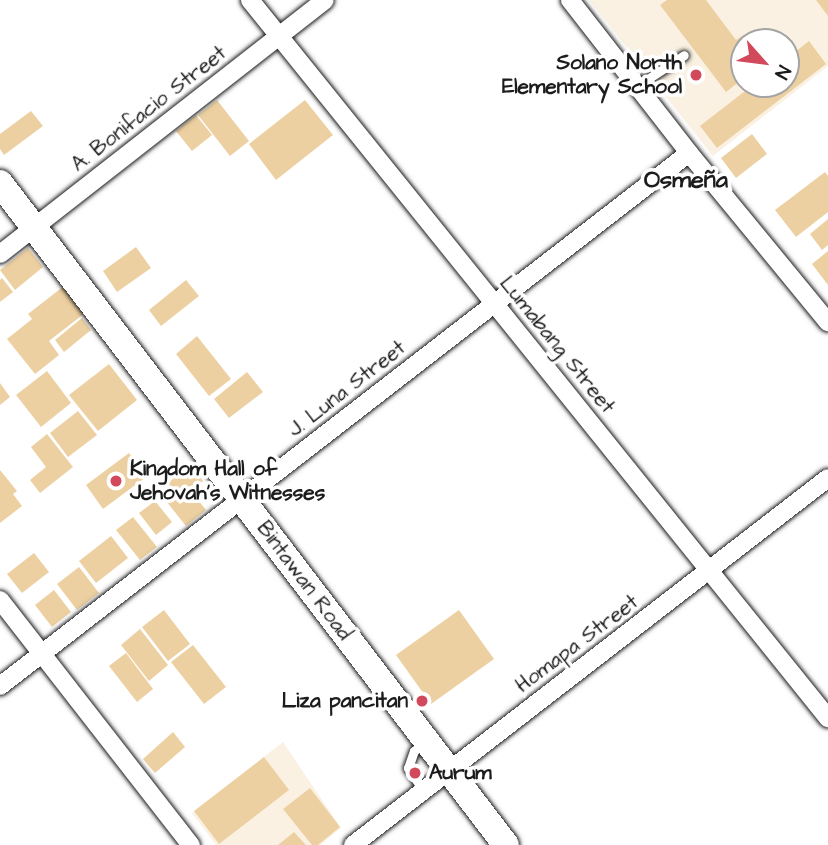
<!DOCTYPE html>
<meta charset="utf-8">
<style>
body{margin:0}
#map{position:relative;width:828px;height:845px;overflow:hidden;background:#fff;font-family:"Architects Daughter",sans-serif}
div>[style]{position:absolute}
.built>*{inset:0;background:#faf1e3}
.building>*{inset:0;background:#edd0a1}
.roads{filter:drop-shadow(0 0 2px #1c1c1c) drop-shadow(0 0 2px #1c1c1c)}
.service>*{height:9px;margin:-4.5px;padding:0 4.5px;transform-origin:4.5px;border-radius:4.5px;background:#fff}
.minor>*{height:18px;margin:-9px;padding:0 9px;transform-origin:9px;border-radius:9px;background:#fff}
.secondary>*{height:26px;margin:-13px;padding:0 13px;transform-origin:13px;border-radius:13px;background:#fff}
.dots>*{width:19px;height:19px;translate:-50% -50%;box-sizing:border-box;border:4px solid #fff;border-radius:50%}
span{translate:-50% -50%;white-space:nowrap;text-align:center;line-height:1.15;-webkit-text-stroke:7px #fff;paint-order:stroke}
.poi-label{font-size:21px;color:#1c1c1c;font-weight:700}
.right{translate:-100% -50%;text-align:right}
.left{translate:0 -50%;text-align:left}
.street-label{font-size:21px;color:#1c1c1c}
.quarter-label{font-size:24px;color:#1c1c1c;font-weight:700}
.north{position:absolute;left:730px;top:28px;width:70px;height:70px;box-sizing:border-box;background:#fff;border:2px solid #a4a4a4;border-radius:50%;rotate:118deg;font-size:19px;font-weight:700;line-height:28px;text-align:center;color:#1c1c1c}
.north::after{content:'';display:block;margin:auto;width:24px;height:32px;background:#d1495b;clip-path:polygon(50% 0,100% 100%,50% 72%,0 100%)}
</style>
<div id="map">
<div class="built">
<i style="clip-path:polygon(evenodd,589px 0,828px 0,828px 66px,713px 156px,589px 0,744px 42px,786px 42px,786px 84px,744px 84px,744px 42px)"></i>
<i style="clip-path:polygon(283px 742px,341px 828px,320px 845px,216px 845px,192px 813px)"></i>
</div>
<div class="building">
<i style="clip-path:polygon(667px 0,706px 0,736px 40px,742px 36px,746px 42px,744px 78px,726px 92px,660px 5px)"></i>
<i style="clip-path:polygon(816px 0,828px 0,828px 16px)"></i>
<i style="clip-path:polygon(809px 41px,826px 64px,717px 148px,700px 126px,754px 84px,786px 84px,786px 59px)"></i>
<i style="clip-path:polygon(217px 100px,249px 141px,230px 156px,198px 115px)"></i>
<i style="clip-path:polygon(305px 100px,333px 135px,276px 180px,249px 144px)"></i>
<i style="clip-path:polygon(31px 111px,43px 126px,4px 155px,0 149px,0 134px)"></i>
<i style="clip-path:polygon(196px 115px,212px 135px,192px 151px,176px 131px)"></i>
<i style="clip-path:polygon(752px 134px,767px 154px,736px 178px,721px 158px)"></i>
<i style="clip-path:polygon(825px 172px,828px 176px,828px 212px,796px 237px,775px 210px)"></i>
<i style="clip-path:polygon(828px 219px,828px 245px,822px 250px,810px 234px)"></i>
<i style="clip-path:polygon(136px 247px,151px 268px,117px 292px,103px 271px)"></i>
<i style="clip-path:polygon(28px 248px,43px 267px,15px 290px,0 270px)"></i>
<i style="clip-path:polygon(828px 251px,828px 285px,812px 264px)"></i>
<i style="clip-path:polygon(2px 278px,13px 292px,0 302px,0 280px)"></i>
<i style="clip-path:polygon(186px 280px,199px 296px,161px 326px,149px 310px)"></i>
<i style="clip-path:polygon(64px 286px,85px 313px,49px 341px,59px 355px,35px 374px,7px 339px,32px 319px,28px 314px)"></i>
<i style="clip-path:polygon(82px 318px,91px 330px,64px 352px,55px 340px)"></i>
<i style="clip-path:polygon(197px 336px,231px 379px,209px 396px,176px 354px)"></i>
<i style="clip-path:polygon(109px 364px,137px 400px,98px 431px,69px 395px)"></i>
<i style="clip-path:polygon(47px 371px,71px 403px,41px 427px,16px 395px)"></i>
<i style="clip-path:polygon(247px 372px,263px 392px,229px 418px,214px 399px)"></i>
<i style="clip-path:polygon(0 383px,10px 397px,0 405px)"></i>
<i style="clip-path:polygon(78px 411px,97px 435px,68px 457px,50px 433px)"></i>
<i style="clip-path:polygon(47px 434px,73px 467px,40px 493px,30px 480px,46px 467px,31px 447px)"></i>
<i style="clip-path:polygon(129px 453px,146px 477px,103px 509px,86px 485px)"></i>
<i style="clip-path:polygon(190px 465px,203px 481px,191px 491px,206px 510px,186px 526px,158px 491px)"></i>
<i style="clip-path:polygon(0 470px,17px 491px,13px 494px,22px 506px,0 523px)"></i>
<i style="clip-path:polygon(155px 501px,172px 522px,156px 535px,139px 513px)"></i>
<i style="clip-path:polygon(133px 517px,157px 547px,140px 560px,116px 530px)"></i>
<i style="clip-path:polygon(111px 536px,128px 558px,96px 583px,79px 561px)"></i>
<i style="clip-path:polygon(34px 553px,49px 572px,22px 593px,7px 574px)"></i>
<i style="clip-path:polygon(79px 567px,99px 593px,77px 610px,57px 584px)"></i>
<i style="clip-path:polygon(54px 590px,71px 612px,52px 627px,35px 605px)"></i>
<i style="clip-path:polygon(164px 610px,190px 644px,168px 661px,142px 627px)"></i>
<i style="clip-path:polygon(459px 610px,494px 659px,431px 704px,396px 655px)"></i>
<i style="clip-path:polygon(140px 629px,168px 665px,149px 681px,121px 645px)"></i>
<i style="clip-path:polygon(193px 645px,226px 687px,204px 704px,171px 662px)"></i>
<i style="clip-path:polygon(126px 653px,153px 689px,137px 702px,109px 666px)"></i>
<i style="clip-path:polygon(173px 732px,185px 747px,155px 773px,143px 759px)"></i>
<i style="clip-path:polygon(264px 757px,289px 790px,219px 844px,194px 811px)"></i>
<i style="clip-path:polygon(310px 788px,340px 827px,318px 845px,312px 845px,283px 809px)"></i>
<i style="clip-path:polygon(294px 832px,306px 845px,278px 845px)"></i>
</div>
<div class="roads">
<div class="service">
<i style="left:637px;top:86px;width:56px;rotate:-33.4deg"></i>
<i style="left:423px;top:790px;width:27px;rotate:-124deg"></i>
<i style="left:408px;top:768px;width:18px;rotate:-71deg"></i>
<i style="left:414px;top:751px;width:14px;rotate:-39deg"></i>
</div>
<div class="minor">
<i style="left:250px;top:0;width:922px;rotate:51.17deg"></i>
<i style="left:570px;top:0;width:194px;rotate:52.1deg"></i>
<i style="left:689px;top:153px;width:219px;rotate:50.6deg"></i>
<i style="left:0;top:254px;width:412px;rotate:-38deg"></i>
<i style="left:0;top:600px;width:311px;rotate:52.1deg"></i>
<i style="left:0;top:686px;width:871px;rotate:-37.72deg"></i>
<i style="left:353px;top:845px;width:600px;rotate:-37.69deg"></i>
</div>
<div class="secondary">
<i style="left:0;top:183px;width:833px;rotate:52.61deg"></i>
</div>
</div>
<div class="dots">
<i style="left:696px;top:75px;background:#d1495b"></i>
<i style="left:116px;top:481px;background:#d1495b"></i>
<i style="left:422px;top:701px;background:#d1495b"></i>
<i style="left:415px;top:773px;background:#d1495b"></i>
</div>
<div class="poi-label">
<span class="right" style="left:682px;top:75px">Solano North<br>Elementary School</span>
<span class="left" style="left:130px;top:481px">Kingdom Hall of<br>Jehovah's Witnesses</span>
<span class="right" style="left:408px;top:701px">Liza pancitan</span>
<span class="left" style="left:429px;top:773px">Aurum</span>
</div>
<div class="street-label">
<span style="left:149px;top:109px;rotate:-38deg">A. Bonifacio Street</span>
<span style="left:557px;top:345px;rotate:51deg">Lumabang Street</span>
<span style="left:347px;top:389px;rotate:-38deg">J. Luna Street</span>
<span style="left:304px;top:581px;rotate:53deg">Bintawan Road</span>
<span style="left:577px;top:644px;rotate:-37deg">Homapa Street</span>
</div>
<div class="quarter-label">
<span style="left:686px;top:181px">Osmeña</span>
</div>
<div class="north">N</div>
</div>
